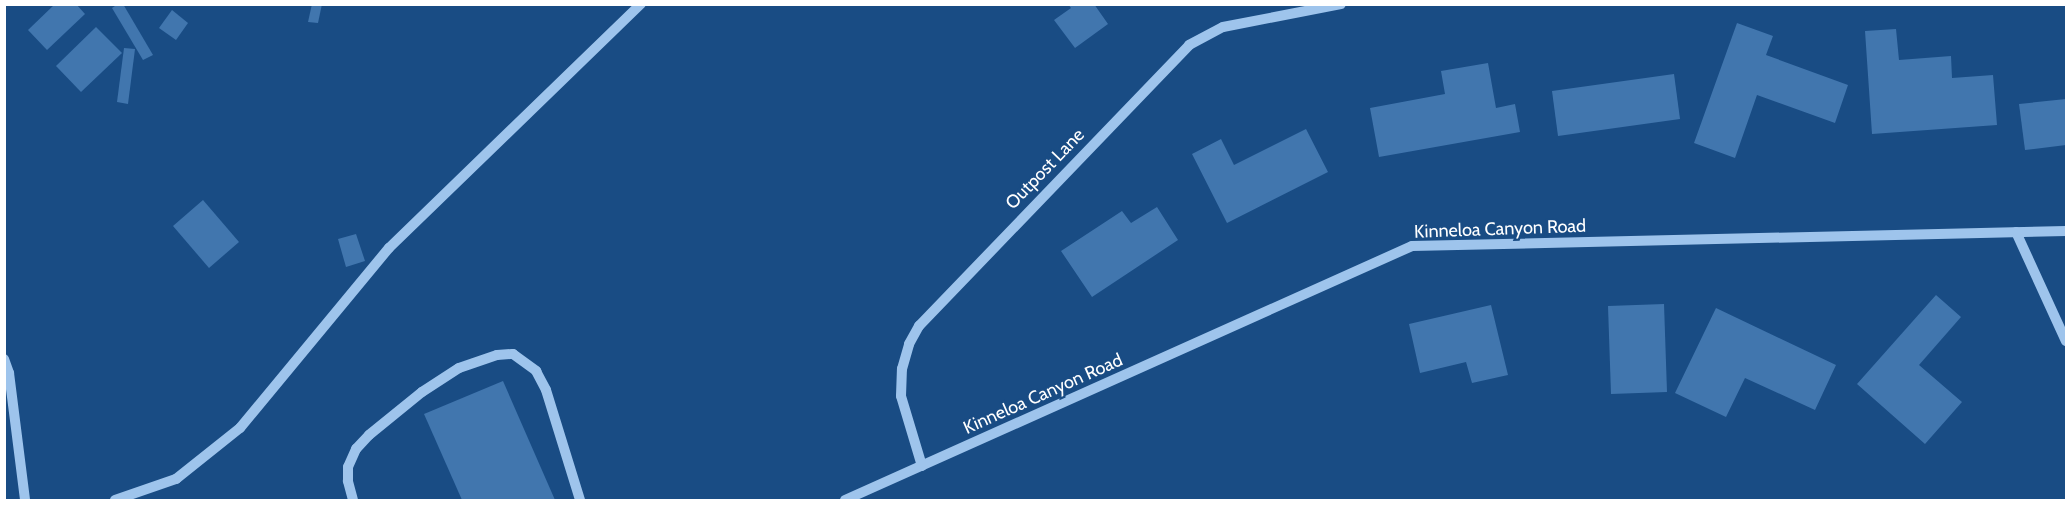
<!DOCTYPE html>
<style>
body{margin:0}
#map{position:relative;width:2071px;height:505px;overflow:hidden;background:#194c84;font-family:Cabin,sans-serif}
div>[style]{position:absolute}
.building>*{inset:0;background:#4176ae}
.minor>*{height:10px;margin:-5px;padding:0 5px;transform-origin:5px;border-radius:5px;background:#9ec4ec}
span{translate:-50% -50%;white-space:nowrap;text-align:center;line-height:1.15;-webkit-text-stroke:4.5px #194c84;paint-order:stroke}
.street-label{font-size:18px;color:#fff}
.frame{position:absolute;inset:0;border:6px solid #fff;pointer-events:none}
</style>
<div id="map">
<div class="building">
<i style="clip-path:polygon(55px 4px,76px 4px,85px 14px,47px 50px,28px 30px)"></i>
<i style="clip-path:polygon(118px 4px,123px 4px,153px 55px,143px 60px,112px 8px)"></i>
<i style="clip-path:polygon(312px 4px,322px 4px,318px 23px,308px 22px)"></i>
<i style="clip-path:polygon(1068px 4px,1094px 4px,1108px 24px,1075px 48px,1054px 20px,1071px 8px)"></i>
<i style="clip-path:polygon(172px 10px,188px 23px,176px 40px,159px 28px)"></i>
<i style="clip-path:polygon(1737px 23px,1773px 36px,1766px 55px,1848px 85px,1835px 123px,1757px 95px,1735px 158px,1694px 143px)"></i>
<i style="clip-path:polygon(96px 27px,122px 53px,81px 92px,56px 66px)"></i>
<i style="clip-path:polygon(1896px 29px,1899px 60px,1951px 56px,1952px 78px,1993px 75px,1997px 125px,1872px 134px,1865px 31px)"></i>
<i style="clip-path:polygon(124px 48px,135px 49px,128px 104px,117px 102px)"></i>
<i style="clip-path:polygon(1488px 63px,1496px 108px,1515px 104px,1520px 132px,1379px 157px,1370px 108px,1445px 94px,1441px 71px)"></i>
<i style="clip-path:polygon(1674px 74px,1680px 119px,1558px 136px,1552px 91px)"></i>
<i style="clip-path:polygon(2066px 99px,2066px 145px,2025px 150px,2019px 104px)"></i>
<i style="clip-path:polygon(1306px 129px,1328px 172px,1227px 223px,1192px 154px,1221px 139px,1234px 165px)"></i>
<i style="clip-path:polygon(203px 200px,239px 242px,209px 268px,173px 226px)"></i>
<i style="clip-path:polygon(1157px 207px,1178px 240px,1092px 297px,1061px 251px,1122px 211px,1131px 223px)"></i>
<i style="clip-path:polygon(356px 234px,365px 261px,346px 267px,338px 239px)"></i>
<i style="clip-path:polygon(1936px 295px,1961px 317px,1919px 365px,1962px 402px,1925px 444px,1857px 384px)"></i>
<i style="clip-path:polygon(1664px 304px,1667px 392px,1611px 394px,1608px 306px)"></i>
<i style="clip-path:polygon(1491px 305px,1508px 375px,1472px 383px,1466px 362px,1420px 373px,1409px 324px)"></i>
<i style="clip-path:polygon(1716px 308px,1836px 365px,1815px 410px,1745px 378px,1726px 417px,1675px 393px)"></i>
<i style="clip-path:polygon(503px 381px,555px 500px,462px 500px,424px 414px)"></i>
</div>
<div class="minor">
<i style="left:2016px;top:232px;width:120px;rotate:65.4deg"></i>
<i style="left:4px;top:359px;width:15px;rotate:70deg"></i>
<i style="left:9px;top:373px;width:128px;rotate:82.8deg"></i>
<i style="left:922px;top:466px;width:73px;rotate:-106.7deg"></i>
<i style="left:901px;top:396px;width:27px;rotate:-88deg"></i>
<i style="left:902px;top:369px;width:26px;rotate:-74deg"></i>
<i style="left:909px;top:344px;width:21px;rotate:-61deg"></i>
<i style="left:919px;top:326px;width:390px;rotate:-46.1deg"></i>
<i style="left:1189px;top:45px;width:38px;rotate:-28deg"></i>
<i style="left:1223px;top:27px;width:120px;rotate:-11deg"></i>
<i style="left:115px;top:500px;width:65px;rotate:-19deg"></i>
<i style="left:176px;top:479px;width:82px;rotate:-38.6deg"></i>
<i style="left:240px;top:428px;width:234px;rotate:-50.4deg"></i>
<i style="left:389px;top:248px;width:351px;rotate:-44.1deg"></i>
<i style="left:353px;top:500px;width:20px;rotate:-105deg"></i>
<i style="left:348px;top:481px;width:14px;rotate:-90deg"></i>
<i style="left:348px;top:467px;width:20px;rotate:-66deg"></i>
<i style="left:356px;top:449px;width:19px;rotate:-47deg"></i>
<i style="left:369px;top:435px;width:68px;rotate:-39.1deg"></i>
<i style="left:422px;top:392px;width:44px;rotate:-33deg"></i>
<i style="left:459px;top:368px;width:40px;rotate:-18.9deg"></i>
<i style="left:497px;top:355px;width:16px;rotate:-4deg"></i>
<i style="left:513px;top:354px;width:29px;rotate:36deg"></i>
<i style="left:536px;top:371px;width:21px;rotate:62deg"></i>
<i style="left:546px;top:390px;width:115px;rotate:72.8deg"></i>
<i style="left:845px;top:500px;width:621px;rotate:-24.13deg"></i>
<i style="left:1412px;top:246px;width:654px;rotate:-1.31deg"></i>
</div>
<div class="street-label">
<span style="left:1045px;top:169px;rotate:-46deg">Outpost Lane</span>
<span style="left:1500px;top:229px;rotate:-2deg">Kinneloa Canyon Road</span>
<span style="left:1043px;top:394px;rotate:-24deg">Kinneloa Canyon Road</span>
</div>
<div class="frame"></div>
</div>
